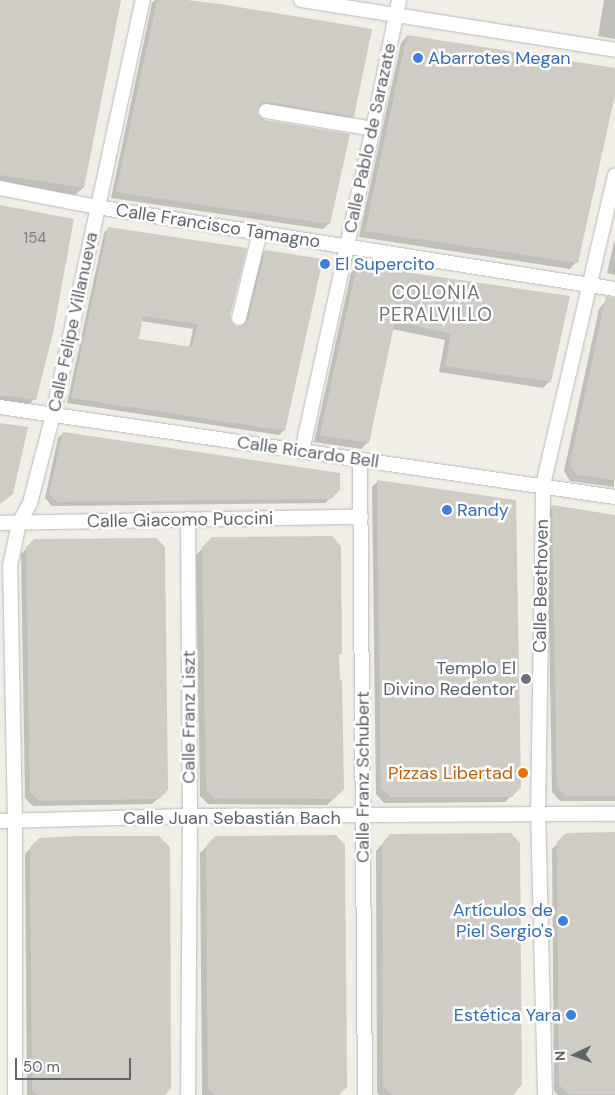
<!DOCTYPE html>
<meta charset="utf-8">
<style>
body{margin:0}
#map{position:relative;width:615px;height:1095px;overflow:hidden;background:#f1eee7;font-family:"DM Sans",sans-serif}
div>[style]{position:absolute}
.shadow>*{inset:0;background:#0003}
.building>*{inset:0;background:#cfcbc5}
.roads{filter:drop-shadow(0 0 1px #b7babe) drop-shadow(0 0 1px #b7babe)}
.street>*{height:14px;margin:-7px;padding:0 7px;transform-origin:7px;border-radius:7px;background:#fff}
.dots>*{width:14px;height:14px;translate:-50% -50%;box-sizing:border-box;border:2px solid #fff;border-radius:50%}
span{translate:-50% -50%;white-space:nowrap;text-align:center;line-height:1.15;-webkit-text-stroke:5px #fff;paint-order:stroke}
.number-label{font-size:15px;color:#7a7e7f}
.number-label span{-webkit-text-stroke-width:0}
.shop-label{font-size:18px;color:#366cbe}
.left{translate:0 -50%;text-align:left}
.right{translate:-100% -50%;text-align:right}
.street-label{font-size:18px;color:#5e6468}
.worship-label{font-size:18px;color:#5b616d}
.food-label{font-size:18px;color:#c56008}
.neighbourhood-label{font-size:19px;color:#6f767a;letter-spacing:1px}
.north{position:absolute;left:550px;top:1030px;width:50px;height:50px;-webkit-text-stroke:4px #fff;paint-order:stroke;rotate:267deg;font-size:14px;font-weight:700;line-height:20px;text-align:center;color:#5e6468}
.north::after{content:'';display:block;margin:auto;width:18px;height:22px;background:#5e6468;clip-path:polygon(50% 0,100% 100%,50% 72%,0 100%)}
.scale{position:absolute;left:15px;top:1058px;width:116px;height:22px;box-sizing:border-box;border:2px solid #5e6468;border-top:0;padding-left:6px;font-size:15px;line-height:18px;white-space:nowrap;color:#5e6468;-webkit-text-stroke:4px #fff;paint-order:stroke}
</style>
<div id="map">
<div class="shadow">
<i style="clip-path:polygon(0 0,120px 0,83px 188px,75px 195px,0 183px)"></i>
<i style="clip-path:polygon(155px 0,179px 0,353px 116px,347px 122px,256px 108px,257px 115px,329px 223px,323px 229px,111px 198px,152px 3px)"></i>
<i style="clip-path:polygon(604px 0,615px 0,615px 39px,598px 36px)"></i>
<i style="clip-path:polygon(407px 36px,615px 69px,615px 89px,576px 262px,570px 269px,359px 237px,401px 43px)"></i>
<i style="clip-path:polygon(0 207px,34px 399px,27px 407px,0 403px)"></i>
<i style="clip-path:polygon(evenodd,109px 228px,229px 316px,232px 325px,237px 328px,243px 326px,260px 256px,265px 251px,284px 430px,279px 435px,67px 403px,104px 233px,109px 228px,141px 321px,193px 329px,189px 348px,138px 340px,141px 321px)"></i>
<i style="clip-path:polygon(615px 238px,615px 275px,607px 273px)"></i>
<i style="clip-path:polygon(358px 266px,550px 381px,543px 388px,439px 372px,445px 340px,392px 329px,368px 442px,361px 449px,314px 442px,351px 273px)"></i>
<i style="clip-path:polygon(605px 302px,615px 304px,614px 487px,570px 481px,564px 471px,599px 309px)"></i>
<i style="clip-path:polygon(63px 433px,339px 489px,325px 503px,52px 506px,45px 498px,58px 438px)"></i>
<i style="clip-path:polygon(378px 481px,520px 787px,505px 802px,384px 803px,376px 794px,372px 487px)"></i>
<i style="clip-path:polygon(552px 507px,615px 517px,615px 801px,560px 801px,552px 792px,547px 512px)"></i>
<i style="clip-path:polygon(212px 539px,340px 653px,338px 656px,343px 789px,327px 805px,208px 804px,200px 796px,196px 555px)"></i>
<i style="clip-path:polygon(35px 540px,167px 790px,152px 804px,33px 806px,25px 798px,21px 554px)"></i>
<i style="clip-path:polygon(615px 833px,615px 1095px,558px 1095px,554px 1091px,552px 849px,563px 838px)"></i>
<i style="clip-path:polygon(216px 837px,337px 1095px,202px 1095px,200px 853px)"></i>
<i style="clip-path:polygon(40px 839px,163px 1095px,27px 1095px,25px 854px)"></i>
<i style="clip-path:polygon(384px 842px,511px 1095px,379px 1095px,377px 1093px,376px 851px)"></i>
</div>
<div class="building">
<i style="clip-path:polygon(0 0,121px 0,84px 188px,0 175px)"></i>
<i style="clip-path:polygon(157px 0,187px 0,220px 4px,372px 29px,354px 117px,267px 102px,263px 103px,258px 109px,258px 114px,265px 120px,350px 134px,330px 224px,116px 192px)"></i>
<i style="clip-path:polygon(407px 35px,615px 68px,615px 95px,578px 263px,365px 231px)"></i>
<i style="clip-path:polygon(0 205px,74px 219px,53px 333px,36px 400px,0 395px)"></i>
<i style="clip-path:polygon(evenodd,108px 227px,247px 248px,230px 316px,233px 324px,237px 327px,245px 324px,248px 320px,265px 250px,323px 259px,285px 431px,71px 398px,108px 227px,143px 316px,198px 324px,192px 347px,139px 339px,143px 316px)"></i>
<i style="clip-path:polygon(357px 265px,570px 296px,551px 382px,445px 366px,451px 334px,395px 321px,369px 443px,320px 435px)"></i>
<i style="clip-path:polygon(606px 296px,615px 298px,615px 480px,577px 475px,570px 464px)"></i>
<i style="clip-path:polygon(0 423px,28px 427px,13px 494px,0 504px)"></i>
<i style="clip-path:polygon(63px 432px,340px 473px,340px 490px,331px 499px,57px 502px,49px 493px)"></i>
<i style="clip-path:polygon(377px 480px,516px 500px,521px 787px,512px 797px,390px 797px,381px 788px)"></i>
<i style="clip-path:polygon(552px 505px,615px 515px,615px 796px,566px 796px,557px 787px)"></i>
<i style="clip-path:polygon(332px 536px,341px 546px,342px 654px,339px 654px,340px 680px,342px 680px,344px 789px,334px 799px,214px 798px,206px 790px,202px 547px,212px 537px)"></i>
<i style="clip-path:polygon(156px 538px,165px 547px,168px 790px,159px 799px,39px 801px,30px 792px,26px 547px,34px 539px)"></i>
<i style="clip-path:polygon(615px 832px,615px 1094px,569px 1094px,559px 1085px,557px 842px,566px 833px)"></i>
<i style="clip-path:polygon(511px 833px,520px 843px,522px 1085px,513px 1095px,392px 1095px,383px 1086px,382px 844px,390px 834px)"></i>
<i style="clip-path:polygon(336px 835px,345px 845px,347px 1087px,339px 1095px,215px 1095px,208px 1089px,206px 846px,215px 836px)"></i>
<i style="clip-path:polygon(76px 836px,159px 836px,170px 847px,171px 1088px,165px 1095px,37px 1095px,32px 1090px,30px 847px,39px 838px)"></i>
</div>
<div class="roads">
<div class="street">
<i style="left:301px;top:0;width:318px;rotate:9deg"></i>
<i style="left:266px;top:111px;width:109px;rotate:9.5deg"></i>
<i style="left:0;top:188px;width:99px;rotate:11.1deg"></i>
<i style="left:97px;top:207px;width:524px;rotate:9deg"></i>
<i style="left:239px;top:318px;width:89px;rotate:-76.3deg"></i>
<i style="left:0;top:407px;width:622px;rotate:8.33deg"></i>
<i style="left:302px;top:451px;width:330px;rotate:-77.6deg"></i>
<i style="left:373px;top:129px;width:132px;rotate:-78.6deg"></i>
<i style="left:360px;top:460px;width:635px;rotate:89.55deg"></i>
<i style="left:188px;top:519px;width:297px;rotate:89.6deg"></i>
<i style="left:190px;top:816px;width:279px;rotate:90.4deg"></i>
<i style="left:0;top:523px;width:361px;rotate:-1deg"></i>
<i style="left:0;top:821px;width:190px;rotate:-1.5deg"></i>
<i style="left:190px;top:816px;width:425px;rotate:-0.3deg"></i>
<i style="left:15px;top:1095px;width:274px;rotate:-90deg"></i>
<i style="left:15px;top:821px;width:255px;rotate:-91.1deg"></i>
<i style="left:10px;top:566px;width:44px;rotate:-78.2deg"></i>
<i style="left:19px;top:523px;width:23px;rotate:-61deg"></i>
<i style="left:30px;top:503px;width:91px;rotate:-75.4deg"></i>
<i style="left:53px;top:415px;width:425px;rotate:-77.8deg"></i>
<i style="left:545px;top:1095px;width:279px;rotate:-91.4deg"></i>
<i style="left:538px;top:816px;width:331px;rotate:-89.1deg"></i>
<i style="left:543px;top:485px;width:318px;rotate:-76.9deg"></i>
</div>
</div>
<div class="dots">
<i style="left:418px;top:58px;background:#3f7fe0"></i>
<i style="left:325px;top:264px;background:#3f7fe0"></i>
<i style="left:447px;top:510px;background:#3f7fe0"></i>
<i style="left:526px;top:679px;background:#6b7280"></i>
<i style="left:523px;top:773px;background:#e8710a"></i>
<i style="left:563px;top:921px;background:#3f7fe0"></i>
<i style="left:571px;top:1015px;background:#3f7fe0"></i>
</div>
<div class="number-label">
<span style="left:35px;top:239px">154</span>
</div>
<div class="shop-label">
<span class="left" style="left:428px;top:58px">Abarrotes Megan</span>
<span class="left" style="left:335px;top:264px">El Supercito</span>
<span class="left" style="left:457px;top:510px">Randy</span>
<span class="right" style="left:553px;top:921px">Artículos de<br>Piel Sergio's</span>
<span class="right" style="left:561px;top:1015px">Estética Yara</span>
</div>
<div class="street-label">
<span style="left:370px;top:138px;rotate:-78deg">Calle Pablo de Sarazate</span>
<span style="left:218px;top:226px;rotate:9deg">Calle Francisco Tamagno</span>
<span style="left:73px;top:322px;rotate:-78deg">Calle Felipe Villanueva</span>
<span style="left:308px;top:452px;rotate:8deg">Calle Ricardo Bell</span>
<span style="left:180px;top:520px;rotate:-1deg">Calle Giacomo Puccini</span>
<span style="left:541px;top:586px;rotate:-89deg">Calle Beethoven</span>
<span style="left:189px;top:717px;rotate:-90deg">Calle Franz Liszt</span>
<span style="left:363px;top:777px;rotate:-90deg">Calle Franz Schubert</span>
<span style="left:232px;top:818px">Calle Juan Sebastián Bach</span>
</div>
<div class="worship-label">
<span class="right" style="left:516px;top:679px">Templo El<br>Divino Redentor</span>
</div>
<div class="food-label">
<span class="right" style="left:513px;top:773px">Pizzas Libertad</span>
</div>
<div class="neighbourhood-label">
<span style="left:436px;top:304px">COLONIA<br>PERALVILLO</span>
</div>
<div class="north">N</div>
<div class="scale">50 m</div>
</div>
